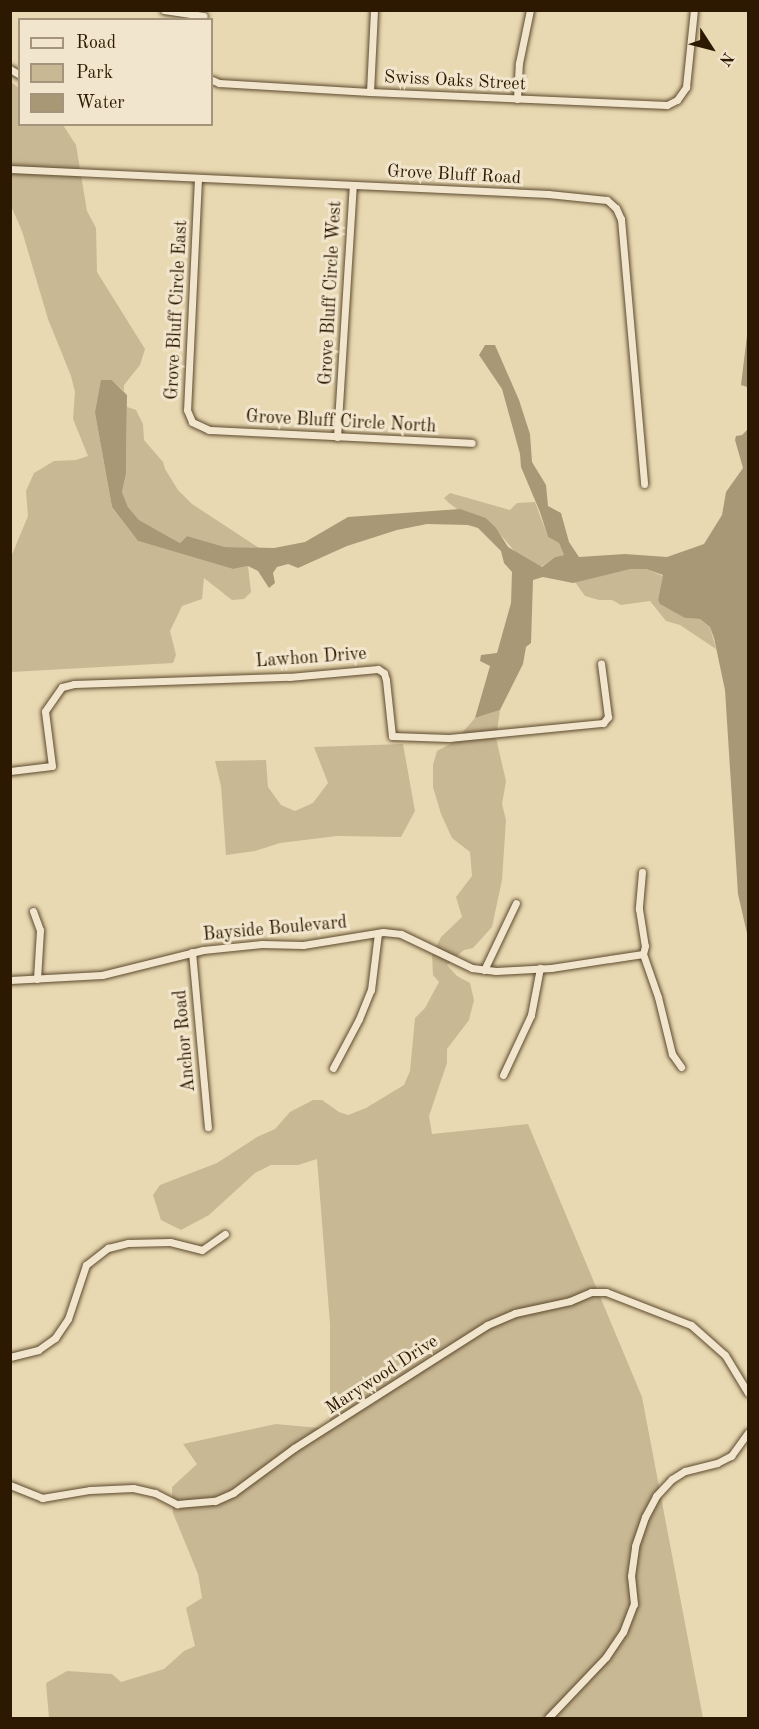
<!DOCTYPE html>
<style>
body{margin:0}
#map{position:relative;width:759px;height:1729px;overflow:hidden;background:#e9d9b2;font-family:"Old Standard TT",serif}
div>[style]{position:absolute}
.green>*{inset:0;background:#c9b894}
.water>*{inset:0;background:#a99876}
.roads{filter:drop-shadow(0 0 2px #5c492d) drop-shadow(0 0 2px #5c492d)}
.street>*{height:7px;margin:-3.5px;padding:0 3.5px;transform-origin:3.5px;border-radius:3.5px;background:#f1e6cd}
span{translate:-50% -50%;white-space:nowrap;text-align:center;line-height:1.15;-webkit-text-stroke:6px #f1e6cd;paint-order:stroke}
.street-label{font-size:18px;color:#2d1901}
.frame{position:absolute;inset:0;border:12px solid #2d1901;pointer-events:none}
.legend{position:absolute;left:18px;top:18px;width:195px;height:108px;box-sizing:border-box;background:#f1e6cd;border:2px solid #a3947b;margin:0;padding:8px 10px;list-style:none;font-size:18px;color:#2d1901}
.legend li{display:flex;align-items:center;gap:12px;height:30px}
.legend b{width:30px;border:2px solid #a3947b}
.north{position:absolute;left:681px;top:18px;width:60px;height:60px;-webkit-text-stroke:4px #f1e6cd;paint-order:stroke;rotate:126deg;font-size:16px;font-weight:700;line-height:24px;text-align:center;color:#2d1901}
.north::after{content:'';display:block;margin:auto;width:21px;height:27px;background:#2d1901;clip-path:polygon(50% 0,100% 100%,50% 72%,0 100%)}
</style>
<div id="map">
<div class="green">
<i style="clip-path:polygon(11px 82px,19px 88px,20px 124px,63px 125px,76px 145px,87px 211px,96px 228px,97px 272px,145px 349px,140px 365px,124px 385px,124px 391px,112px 380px,95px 413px,112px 507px,138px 541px,233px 569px,248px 566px,251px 592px,244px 599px,232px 600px,204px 578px,202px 599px,182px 606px,170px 631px,176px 655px,173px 663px,11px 672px,11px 557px,28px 516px,26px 491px,34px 473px,54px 461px,76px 460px,88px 456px,73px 419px,75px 392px,71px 376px,48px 319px,22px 231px,11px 206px)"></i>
<i style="clip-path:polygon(127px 407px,136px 410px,143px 424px,144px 440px,163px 462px,165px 469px,178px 490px,192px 504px,259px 548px,225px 547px,187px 536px,180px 543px,139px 520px,128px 507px,122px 492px,126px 474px)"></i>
<i style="clip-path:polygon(450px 493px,510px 510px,517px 503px,535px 502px,548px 537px,559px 543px,564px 555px,555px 557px,541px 567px,517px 554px,486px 518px,457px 509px,449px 503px,444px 498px)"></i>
<i style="clip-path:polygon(631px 569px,646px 569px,663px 576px,658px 600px,685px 618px,700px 619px,710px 627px,716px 649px,680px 625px,666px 621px,650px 601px,621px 605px,612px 600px,599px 600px,585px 596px,575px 582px)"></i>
<i style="clip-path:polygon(500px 710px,496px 738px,506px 781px,502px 804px,506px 820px,502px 880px,492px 927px,473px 948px,464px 950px,447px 965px,457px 976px,470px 983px,474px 1000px,469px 1020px,447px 1049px,447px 1063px,429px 1116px,432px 1134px,528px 1124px,642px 1397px,703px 1718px,49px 1718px,46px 1683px,67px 1671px,112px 1674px,121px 1682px,164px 1669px,184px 1651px,195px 1646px,186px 1608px,202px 1598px,198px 1574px,173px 1513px,172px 1487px,197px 1464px,183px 1444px,276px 1424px,330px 1429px,330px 1324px,317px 1159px,298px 1165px,271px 1165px,255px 1173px,209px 1215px,181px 1230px,161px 1220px,153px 1195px,160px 1185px,217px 1163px,257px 1137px,275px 1129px,290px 1112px,313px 1100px,322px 1100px,339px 1112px,348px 1115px,366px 1108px,404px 1085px,410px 1071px,415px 1018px,425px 1008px,439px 982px,433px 975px,432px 955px,441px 937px,462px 917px,456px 897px,472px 876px,470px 852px,452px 838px,441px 814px,433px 787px,433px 765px,437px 751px,454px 742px,475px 718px)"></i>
<i style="clip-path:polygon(403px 744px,415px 811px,401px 837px,337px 836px,280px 843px,255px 851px,226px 855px,221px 786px,215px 761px,266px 760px,268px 787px,281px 805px,295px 811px,313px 803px,328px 783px,314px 747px)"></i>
</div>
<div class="water">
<i style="clip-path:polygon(748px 327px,748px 938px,738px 894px,725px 690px,714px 638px,710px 627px,700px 619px,685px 618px,660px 604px,658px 600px,663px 575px,646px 569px,631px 569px,573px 583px,543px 577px,533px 580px,531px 643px,526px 647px,523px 664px,500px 710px,475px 718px,490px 666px,480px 661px,481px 655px,497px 653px,511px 603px,512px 572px,504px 563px,501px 551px,478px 528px,468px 525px,427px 524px,397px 530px,347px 546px,298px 568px,288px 564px,277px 567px,273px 573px,275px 583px,269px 588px,258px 571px,248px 566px,233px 569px,138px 541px,112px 507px,95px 413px,101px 380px,112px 380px,127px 395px,126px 474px,122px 492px,128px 507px,139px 520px,180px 543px,187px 536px,225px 547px,274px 548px,305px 542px,348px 517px,460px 509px,486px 518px,496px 528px,508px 547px,542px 567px,555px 557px,564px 555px,559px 543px,548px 537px,540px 512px,521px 467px,520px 454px,502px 389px,479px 355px,485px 345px,495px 345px,519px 400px,530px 434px,532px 462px,546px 485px,548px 506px,561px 513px,569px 542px,579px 557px,625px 554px,667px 557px,704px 544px,722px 515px,726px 492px,743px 468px,735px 440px,736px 436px,742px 435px,748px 429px,747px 387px,741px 385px)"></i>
</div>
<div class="roads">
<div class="street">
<i style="left:164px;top:10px;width:40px;rotate:8.5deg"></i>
<i style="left:10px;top:69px;width:12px;rotate:31deg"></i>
<i style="left:212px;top:80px;width:8px;rotate:23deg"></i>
<i style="left:219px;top:83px;width:151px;rotate:3.4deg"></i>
<i style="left:370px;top:92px;width:297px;rotate:2.5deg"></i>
<i style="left:667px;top:105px;width:11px;rotate:-27deg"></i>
<i style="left:677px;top:100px;width:16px;rotate:-55deg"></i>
<i style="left:686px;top:87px;width:77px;rotate:-84.1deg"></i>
<i style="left:370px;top:92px;width:82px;rotate:-87.2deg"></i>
<i style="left:517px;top:99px;width:36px;rotate:-87deg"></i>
<i style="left:519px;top:63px;width:54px;rotate:-78.3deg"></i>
<i style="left:10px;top:169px;width:539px;rotate:2.66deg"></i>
<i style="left:548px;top:194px;width:59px;rotate:5.8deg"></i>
<i style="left:607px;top:200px;width:12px;rotate:42deg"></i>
<i style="left:616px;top:208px;width:12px;rotate:66deg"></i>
<i style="left:621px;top:219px;width:266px;rotate:85deg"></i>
<i style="left:198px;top:178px;width:232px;rotate:92.7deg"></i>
<i style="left:187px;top:410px;width:13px;rotate:67deg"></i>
<i style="left:192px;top:422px;width:19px;rotate:25deg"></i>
<i style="left:209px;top:430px;width:263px;rotate:2.8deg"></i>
<i style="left:337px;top:437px;width:252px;rotate:-86.4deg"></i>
<i style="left:10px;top:771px;width:42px;rotate:-6.8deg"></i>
<i style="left:52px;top:766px;width:55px;rotate:-97.3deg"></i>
<i style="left:45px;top:711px;width:29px;rotate:-55deg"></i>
<i style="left:62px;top:687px;width:12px;rotate:-14deg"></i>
<i style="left:74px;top:684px;width:215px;rotate:-1.9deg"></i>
<i style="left:289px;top:677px;width:89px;rotate:-5.1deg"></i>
<i style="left:378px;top:669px;width:7px;rotate:34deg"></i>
<i style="left:384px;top:673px;width:7px;rotate:74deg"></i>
<i style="left:386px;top:680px;width:56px;rotate:83.9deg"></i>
<i style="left:392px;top:736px;width:57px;rotate:2deg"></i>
<i style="left:449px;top:738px;width:155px;rotate:-5.6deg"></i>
<i style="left:603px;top:723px;width:8px;rotate:-50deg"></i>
<i style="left:608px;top:717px;width:54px;rotate:-97.4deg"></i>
<i style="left:642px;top:872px;width:37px;rotate:95deg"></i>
<i style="left:639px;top:909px;width:37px;rotate:81deg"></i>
<i style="left:645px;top:946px;width:8px;rotate:104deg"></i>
<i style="left:643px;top:954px;width:46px;rotate:70.8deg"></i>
<i style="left:658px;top:997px;width:59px;rotate:76.2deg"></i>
<i style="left:672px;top:1054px;width:16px;rotate:55deg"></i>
<i style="left:33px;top:911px;width:20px;rotate:70deg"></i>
<i style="left:40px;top:930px;width:49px;rotate:93.5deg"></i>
<i style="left:192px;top:952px;width:176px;rotate:84.8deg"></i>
<i style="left:484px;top:970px;width:74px;rotate:-64.5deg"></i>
<i style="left:10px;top:980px;width:92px;rotate:-3.1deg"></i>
<i style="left:102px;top:975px;width:104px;rotate:-13.9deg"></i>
<i style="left:203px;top:950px;width:59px;rotate:-5.8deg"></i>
<i style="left:262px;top:944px;width:41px;rotate:1.4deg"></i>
<i style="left:303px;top:945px;width:81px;rotate:-9.2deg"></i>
<i style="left:383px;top:932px;width:18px;rotate:6deg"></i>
<i style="left:401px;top:934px;width:79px;rotate:25.6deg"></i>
<i style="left:472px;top:968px;width:24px;rotate:7deg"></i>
<i style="left:496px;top:971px;width:55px;rotate:-3.1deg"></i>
<i style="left:551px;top:968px;width:93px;rotate:-8.7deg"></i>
<i style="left:333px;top:1068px;width:55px;rotate:-62deg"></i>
<i style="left:359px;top:1019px;width:31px;rotate:-68deg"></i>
<i style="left:371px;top:990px;width:57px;rotate:-83deg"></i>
<i style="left:503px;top:1075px;width:66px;rotate:-65deg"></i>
<i style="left:531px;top:1015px;width:48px;rotate:-79.2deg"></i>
<i style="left:10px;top:1357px;width:29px;rotate:-14deg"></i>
<i style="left:38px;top:1350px;width:21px;rotate:-35deg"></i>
<i style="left:55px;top:1338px;width:23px;rotate:-56deg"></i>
<i style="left:68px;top:1319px;width:57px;rotate:-71.6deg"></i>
<i style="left:86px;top:1265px;width:28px;rotate:-38deg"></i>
<i style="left:108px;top:1248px;width:21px;rotate:-14deg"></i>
<i style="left:128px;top:1243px;width:42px;rotate:-1.4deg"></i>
<i style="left:170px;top:1242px;width:33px;rotate:14deg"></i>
<i style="left:202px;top:1250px;width:28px;rotate:-35deg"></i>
<i style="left:10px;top:1485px;width:35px;rotate:22deg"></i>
<i style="left:42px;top:1498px;width:49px;rotate:-9.5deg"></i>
<i style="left:90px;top:1490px;width:43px;rotate:-2.7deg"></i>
<i style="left:133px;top:1488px;width:23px;rotate:13deg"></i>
<i style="left:155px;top:1493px;width:25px;rotate:27deg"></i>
<i style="left:177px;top:1504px;width:38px;rotate:-5deg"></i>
<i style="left:215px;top:1501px;width:20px;rotate:-24deg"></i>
<i style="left:233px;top:1493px;width:76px;rotate:-36.4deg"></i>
<i style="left:294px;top:1448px;width:229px;rotate:-32.5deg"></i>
<i style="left:487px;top:1325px;width:30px;rotate:-23deg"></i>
<i style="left:515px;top:1313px;width:56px;rotate:-12.3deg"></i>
<i style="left:570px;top:1301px;width:23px;rotate:-23deg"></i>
<i style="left:591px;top:1292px;width:15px"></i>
<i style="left:606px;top:1292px;width:91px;rotate:21.2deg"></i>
<i style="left:691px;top:1325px;width:45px;rotate:41.4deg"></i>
<i style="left:725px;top:1355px;width:44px;rotate:58.8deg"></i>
<i style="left:548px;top:1718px;width:84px;rotate:-46.4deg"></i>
<i style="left:606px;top:1657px;width:30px;rotate:-56deg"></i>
<i style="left:623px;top:1632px;width:30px;rotate:-69deg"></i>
<i style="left:634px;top:1604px;width:28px;rotate:-96deg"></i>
<i style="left:631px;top:1576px;width:30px;rotate:-82deg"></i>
<i style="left:635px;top:1546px;width:31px;rotate:-71deg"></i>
<i style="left:645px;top:1517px;width:24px;rotate:-62deg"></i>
<i style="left:656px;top:1496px;width:23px;rotate:-47deg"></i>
<i style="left:672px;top:1479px;width:15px;rotate:-32deg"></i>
<i style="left:685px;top:1471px;width:33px;rotate:-14deg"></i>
<i style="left:717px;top:1463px;width:16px;rotate:-27deg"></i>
<i style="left:731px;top:1456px;width:29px;rotate:-54deg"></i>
</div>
</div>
<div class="street-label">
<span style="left:455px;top:81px;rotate:3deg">Swiss Oaks Street</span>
<span style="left:454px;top:175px;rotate:3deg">Grove Bluff Road</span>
<span style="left:331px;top:293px;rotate:-87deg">Grove Bluff Circle West</span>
<span style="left:177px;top:310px;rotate:-87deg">Grove Bluff Circle East</span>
<span style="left:341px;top:422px;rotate:3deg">Grove Bluff Circle North</span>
<span style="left:311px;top:658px;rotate:-4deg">Lawhon Drive</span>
<span style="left:275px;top:929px;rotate:-5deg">Bayside Boulevard</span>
<span style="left:185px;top:1041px;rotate:-95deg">Anchor Road</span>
<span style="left:382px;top:1375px;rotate:-33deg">Marywood Drive</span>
</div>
<div class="frame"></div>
<ul class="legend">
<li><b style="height:8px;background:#f1e6cd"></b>Road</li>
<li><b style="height:16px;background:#c9b894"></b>Park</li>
<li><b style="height:16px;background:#a99876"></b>Water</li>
</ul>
<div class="north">N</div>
</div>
